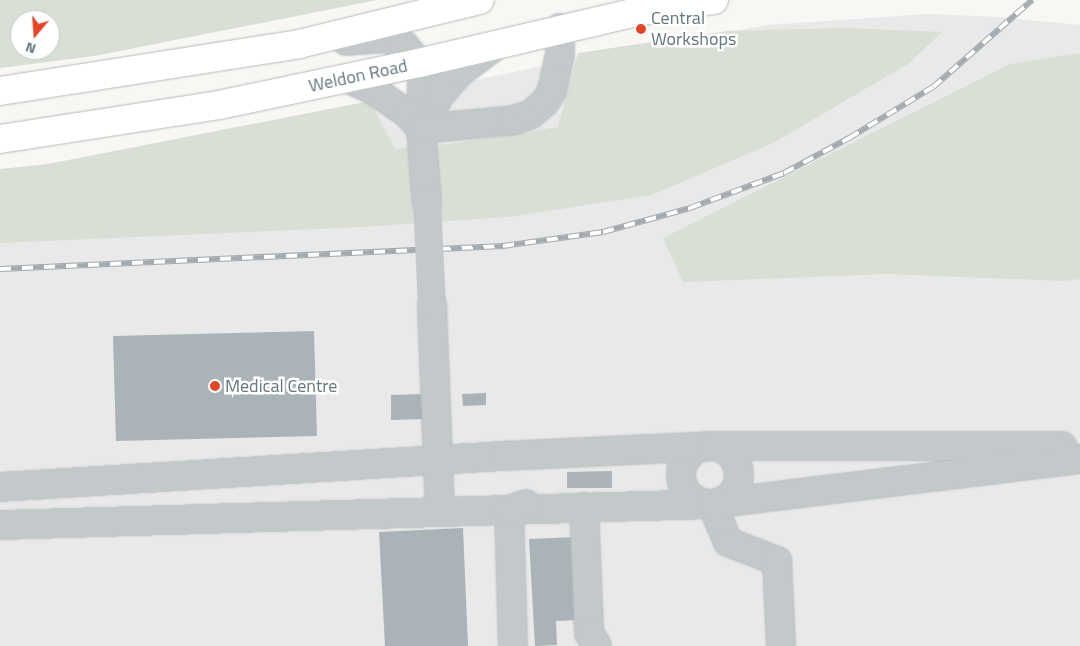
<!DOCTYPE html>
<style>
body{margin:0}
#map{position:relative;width:1080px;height:646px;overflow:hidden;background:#f8f7f4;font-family:"Titillium Web",sans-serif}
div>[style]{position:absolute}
.built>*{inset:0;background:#e8e9e8}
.green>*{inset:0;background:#d9dfd5}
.building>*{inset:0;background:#a9b3b8}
.roads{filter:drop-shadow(0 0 1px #b6babd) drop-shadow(0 0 1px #b6babd)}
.minor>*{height:28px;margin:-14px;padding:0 14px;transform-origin:14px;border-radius:14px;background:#c3c8ca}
.minor>.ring{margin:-14px;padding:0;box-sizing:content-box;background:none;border:28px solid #c3c8ca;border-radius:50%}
.highway>*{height:28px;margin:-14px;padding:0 14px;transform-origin:14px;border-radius:14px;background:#fff}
.rail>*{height:5.5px;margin-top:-2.75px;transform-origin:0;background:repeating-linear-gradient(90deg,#fff 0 11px,#a3abb0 0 22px);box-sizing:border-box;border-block:1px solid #a3abb0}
.minor-bridge>*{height:28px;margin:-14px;padding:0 14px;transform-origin:14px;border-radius:14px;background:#c3c8ca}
.dots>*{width:14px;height:14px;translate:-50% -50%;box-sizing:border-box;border:2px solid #fff;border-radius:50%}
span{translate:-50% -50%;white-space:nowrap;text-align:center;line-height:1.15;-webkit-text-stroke:5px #fff;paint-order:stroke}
.poi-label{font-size:18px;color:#627580}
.left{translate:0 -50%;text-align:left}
.street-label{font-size:18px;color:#627580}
.north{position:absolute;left:10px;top:10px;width:50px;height:50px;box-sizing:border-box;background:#fff;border:1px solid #c0c8cc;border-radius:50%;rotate:198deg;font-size:14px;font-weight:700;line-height:20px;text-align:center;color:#627580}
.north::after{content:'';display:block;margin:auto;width:18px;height:22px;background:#e54527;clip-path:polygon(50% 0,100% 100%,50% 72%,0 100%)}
</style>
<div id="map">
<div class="built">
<i style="clip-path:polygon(928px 14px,998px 17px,1080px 25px,1080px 646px,0 646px,0 177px,50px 172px,579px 58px,768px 25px)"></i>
</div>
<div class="green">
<i style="clip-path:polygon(evenodd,0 0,377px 0,95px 56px,0 68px,0 0,20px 20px,50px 20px,50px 50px,20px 50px,20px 20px)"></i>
<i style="clip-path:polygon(845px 28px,942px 32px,908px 64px,773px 143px,652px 195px,508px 217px,362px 227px,0 243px,0 169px,48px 164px,370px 101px,395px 149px,449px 144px,558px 127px,578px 53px,727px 31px)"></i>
<i style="clip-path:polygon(1080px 53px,1080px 279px,1065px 281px,886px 274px,683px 282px,663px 238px,1010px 64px)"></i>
</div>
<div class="building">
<i style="clip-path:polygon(314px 331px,317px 436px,116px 441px,113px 336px)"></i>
<i style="clip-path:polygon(486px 393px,486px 405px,463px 406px,462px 394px)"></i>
<i style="clip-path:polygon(424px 394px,425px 419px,391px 420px,391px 395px)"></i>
<i style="clip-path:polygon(612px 471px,612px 488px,567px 488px,567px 472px)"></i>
<i style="clip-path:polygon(463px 528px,468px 646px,385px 646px,379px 532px)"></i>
<i style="clip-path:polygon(576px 537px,580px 620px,556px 621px,557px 645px,535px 646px,529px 539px)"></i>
</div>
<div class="roads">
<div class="minor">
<i style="left:346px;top:41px;width:40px;rotate:-4.3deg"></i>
<i style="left:386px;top:38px;width:21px;rotate:23deg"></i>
<i style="left:405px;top:46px;width:22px;rotate:51deg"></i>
<i style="left:419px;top:63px;width:17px;rotate:80deg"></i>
<i style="left:422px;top:80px;width:49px;rotate:91.2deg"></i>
<i style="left:421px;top:129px;width:74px;rotate:85.4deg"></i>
<i style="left:346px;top:78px;width:32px;rotate:24deg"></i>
<i style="left:375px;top:91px;width:40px;rotate:34.9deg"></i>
<i style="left:408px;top:114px;width:20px;rotate:49deg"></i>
<i style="left:422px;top:126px;width:34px;rotate:-60deg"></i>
<i style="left:439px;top:96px;width:30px;rotate:-49deg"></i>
<i style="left:459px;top:73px;width:46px;rotate:-37.1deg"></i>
<i style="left:421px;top:129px;width:93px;rotate:-5.5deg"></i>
<i style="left:514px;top:120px;width:18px;rotate:-19deg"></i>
<i style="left:531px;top:114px;width:18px;rotate:-41deg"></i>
<i style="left:545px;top:102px;width:13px;rotate:-58deg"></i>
<i style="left:552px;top:91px;width:38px;rotate:-78deg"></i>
<i style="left:560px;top:54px;width:26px;rotate:-90deg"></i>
<i style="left:432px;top:305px;width:206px;rotate:87.8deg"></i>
<i class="ring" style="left:681px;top:446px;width:30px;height:30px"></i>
<i style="left:0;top:487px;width:503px;rotate:-3.53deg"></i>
<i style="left:502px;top:456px;width:209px;rotate:-2.7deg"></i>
<i style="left:711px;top:446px;width:351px"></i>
<i style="left:712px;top:504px;width:41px;rotate:67.2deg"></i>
<i style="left:728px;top:542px;width:53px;rotate:21.2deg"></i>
<i style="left:777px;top:561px;width:85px;rotate:87.3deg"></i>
<i style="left:584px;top:507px;width:126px;rotate:87.7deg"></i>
<i style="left:589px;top:633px;width:15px;rotate:58deg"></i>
<i style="left:0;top:525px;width:712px;rotate:-1.69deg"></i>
<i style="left:712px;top:504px;width:371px;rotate:-7deg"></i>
<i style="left:513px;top:646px;width:136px;rotate:-91.7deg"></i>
<i style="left:509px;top:510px;width:18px;rotate:-19deg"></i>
</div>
<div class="highway">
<i style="left:0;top:91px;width:303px;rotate:-8.9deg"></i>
<i style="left:299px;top:44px;width:186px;rotate:-13.7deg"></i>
<i style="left:0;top:139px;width:222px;rotate:-8.8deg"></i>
<i style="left:219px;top:105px;width:204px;rotate:-11.9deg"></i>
<i style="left:419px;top:63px;width:224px;rotate:-13.2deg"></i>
<i style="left:637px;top:12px;width:78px;rotate:-8.9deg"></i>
</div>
</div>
<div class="rail">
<i style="left:0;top:269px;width:504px;rotate:-2.62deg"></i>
<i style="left:503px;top:246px;width:101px;rotate:-8deg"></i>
<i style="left:603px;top:232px;width:90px;rotate:-15.4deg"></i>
<i style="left:690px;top:208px;width:100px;rotate:-20.4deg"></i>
<i style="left:784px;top:173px;width:74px;rotate:-28.3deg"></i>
<i style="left:849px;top:138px;width:98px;rotate:-31.3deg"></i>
<i style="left:933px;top:87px;width:132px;rotate:-41.3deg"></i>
</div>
<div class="minor-bridge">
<i style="left:427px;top:203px;width:102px;rotate:87.2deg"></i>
</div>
<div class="dots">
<i style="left:641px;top:29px;background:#e54527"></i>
<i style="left:215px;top:386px;background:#e54527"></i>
</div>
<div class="poi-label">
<span class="left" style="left:651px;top:29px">Central<br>Workshops</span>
<span class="left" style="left:225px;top:386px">Medical Centre</span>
</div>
<div class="street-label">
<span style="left:358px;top:76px;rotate:-12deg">Weldon Road</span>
</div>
<div class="north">N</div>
</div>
